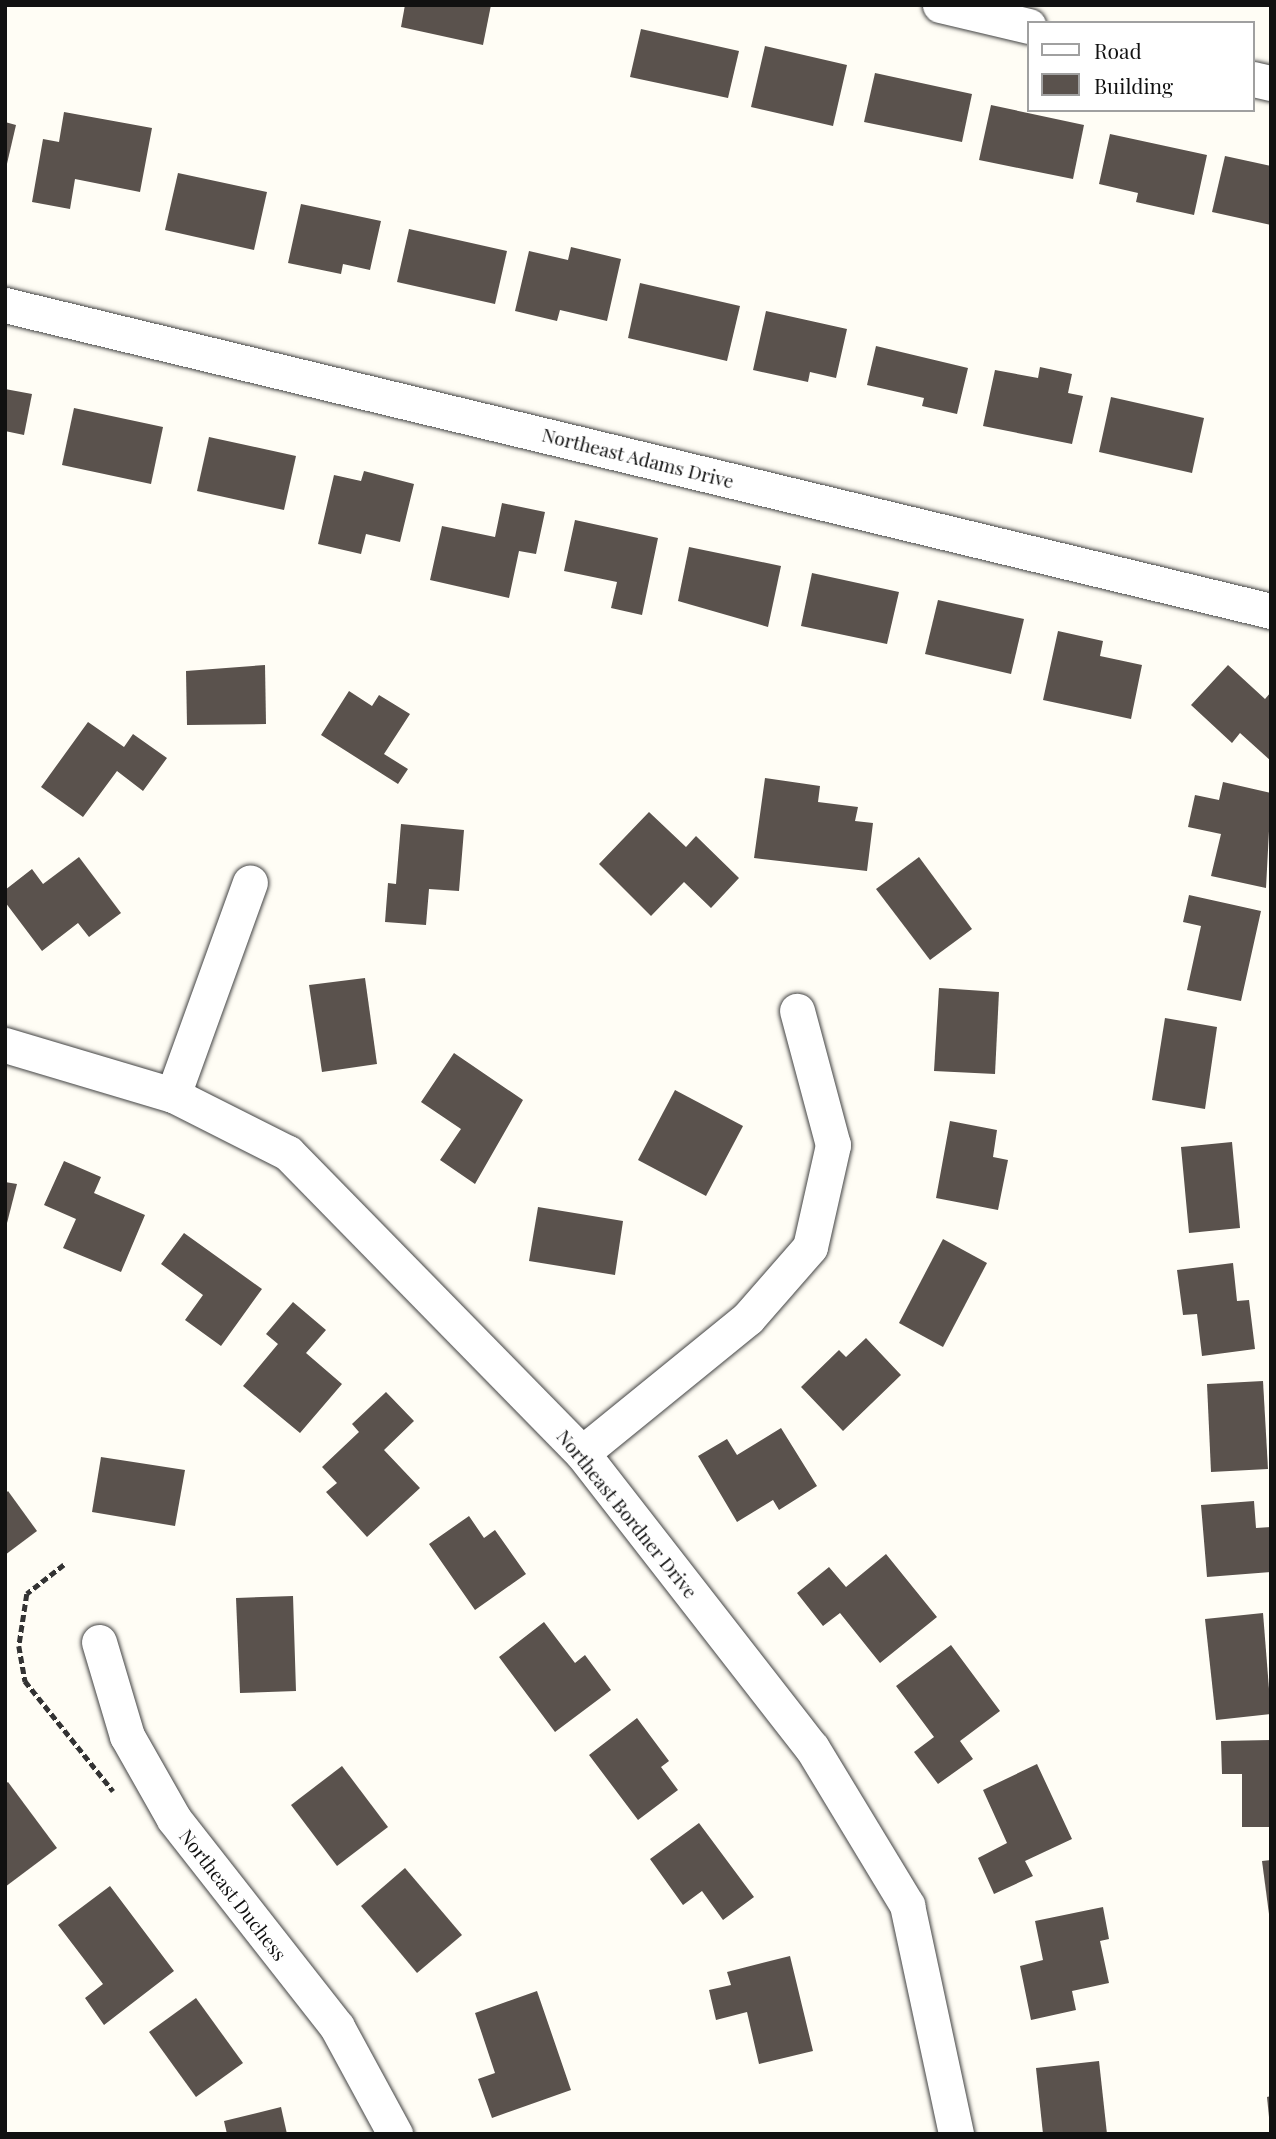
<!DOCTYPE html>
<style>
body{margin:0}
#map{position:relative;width:1276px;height:2139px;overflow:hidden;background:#fffdf5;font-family:"Playfair Display",serif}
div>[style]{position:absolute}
.building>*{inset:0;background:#5a524d}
.path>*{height:4.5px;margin-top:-2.25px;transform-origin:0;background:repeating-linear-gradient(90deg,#333 0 7px,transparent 0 10.5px)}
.roads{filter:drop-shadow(0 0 2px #444) drop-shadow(0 0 2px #444)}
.minor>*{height:35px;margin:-17.5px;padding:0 17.5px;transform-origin:17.5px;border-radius:17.5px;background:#fff}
span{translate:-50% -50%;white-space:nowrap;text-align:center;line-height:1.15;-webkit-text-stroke:7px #fff;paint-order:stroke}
.street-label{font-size:19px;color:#111}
.frame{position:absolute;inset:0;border:7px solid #111;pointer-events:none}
.legend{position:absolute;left:1027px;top:21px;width:228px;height:91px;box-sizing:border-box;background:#fff;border:2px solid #a0a0a0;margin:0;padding:9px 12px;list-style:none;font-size:21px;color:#111}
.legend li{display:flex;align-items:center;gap:14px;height:35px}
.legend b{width:35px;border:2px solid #a0a0a0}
</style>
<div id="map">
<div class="building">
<i style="clip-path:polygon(405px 5px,491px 5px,483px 45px,401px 27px)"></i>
<i style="clip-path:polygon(641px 29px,739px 51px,728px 98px,630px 77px)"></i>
<i style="clip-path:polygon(765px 46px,847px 65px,833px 126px,751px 107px)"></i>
<i style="clip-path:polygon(875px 73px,972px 94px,962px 142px,864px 122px)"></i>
<i style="clip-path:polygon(991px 105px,1084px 125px,1073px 179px,979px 160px)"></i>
<i style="clip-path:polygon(64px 112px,152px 128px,140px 192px,75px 179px,70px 209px,32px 202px,43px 139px,59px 142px)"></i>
<i style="clip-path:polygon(5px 122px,16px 125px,6px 168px,5px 168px)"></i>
<i style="clip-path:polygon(1110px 134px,1207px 155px,1194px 215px,1136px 202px,1138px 193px,1099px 184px)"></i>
<i style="clip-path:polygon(1225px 156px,1271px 166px,1271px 225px,1212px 212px)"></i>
<i style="clip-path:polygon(178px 173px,267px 192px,254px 250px,165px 230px)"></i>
<i style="clip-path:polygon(301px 204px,381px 221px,370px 270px,343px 264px,341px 274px,288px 263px)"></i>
<i style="clip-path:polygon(409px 229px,507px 251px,495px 304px,397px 282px)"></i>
<i style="clip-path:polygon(571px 247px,621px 259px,607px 321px,560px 310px,557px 321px,515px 311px,529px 251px,568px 260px)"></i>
<i style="clip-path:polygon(640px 283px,740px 306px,727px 361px,628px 338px)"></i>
<i style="clip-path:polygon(766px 311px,847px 329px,836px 378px,810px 372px,808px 382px,753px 370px)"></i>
<i style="clip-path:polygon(876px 346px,968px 368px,957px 414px,922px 406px,924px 398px,867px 385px)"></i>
<i style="clip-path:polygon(1040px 367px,1072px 374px,1068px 393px,1083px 396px,1072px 444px,983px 426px,995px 370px,1038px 378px)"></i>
<i style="clip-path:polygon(5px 389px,32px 394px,24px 435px,5px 431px)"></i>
<i style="clip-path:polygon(1111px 397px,1204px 418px,1192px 473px,1099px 452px)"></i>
<i style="clip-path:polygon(74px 408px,163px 427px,151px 484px,62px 465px)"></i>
<i style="clip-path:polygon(209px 437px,296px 456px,284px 510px,197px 491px)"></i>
<i style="clip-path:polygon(364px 471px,414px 484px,400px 542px,366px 534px,361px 554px,318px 544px,334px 475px,361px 481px)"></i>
<i style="clip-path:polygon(502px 503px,545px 512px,536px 554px,519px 551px,509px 598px,430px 580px,442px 526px,495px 537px)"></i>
<i style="clip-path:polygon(575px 520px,658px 538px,642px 615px,611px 608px,617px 582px,564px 571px)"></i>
<i style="clip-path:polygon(689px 547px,781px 566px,768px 627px,678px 601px)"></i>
<i style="clip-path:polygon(812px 573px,899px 592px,887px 644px,801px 626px)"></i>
<i style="clip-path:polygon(938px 600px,1024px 619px,1011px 674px,925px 654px)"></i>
<i style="clip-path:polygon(1058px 631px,1103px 641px,1100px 656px,1142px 665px,1131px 719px,1043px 700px)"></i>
<i style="clip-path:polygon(265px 665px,266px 724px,187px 725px,186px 671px)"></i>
<i style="clip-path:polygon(1228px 665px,1265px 699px,1271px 692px,1271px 761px,1240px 733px,1232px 743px,1191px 705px)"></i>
<i style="clip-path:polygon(349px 691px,372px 706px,379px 695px,410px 714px,384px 754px,408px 769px,398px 784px,321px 735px)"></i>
<i style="clip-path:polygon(88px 722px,124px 747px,133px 734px,167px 758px,143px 791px,117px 771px,83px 817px,41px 787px)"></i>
<i style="clip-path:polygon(765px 778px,820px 786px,818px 802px,858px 807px,855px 821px,873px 823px,867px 871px,754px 858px)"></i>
<i style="clip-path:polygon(1223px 782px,1271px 793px,1266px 888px,1211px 876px,1221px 834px,1188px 827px,1195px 795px,1219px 800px)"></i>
<i style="clip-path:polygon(649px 812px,686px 847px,696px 836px,739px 878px,711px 908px,684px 882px,651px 916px,599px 864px)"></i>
<i style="clip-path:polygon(401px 824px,464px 830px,459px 891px,429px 889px,426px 925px,385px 922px,388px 883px,396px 884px)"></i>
<i style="clip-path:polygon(79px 857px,121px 913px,89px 937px,78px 923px,42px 951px,5px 902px,5px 890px,32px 869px,43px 884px)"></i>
<i style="clip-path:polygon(919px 857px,972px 929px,930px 960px,876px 889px)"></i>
<i style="clip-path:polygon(1189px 895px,1261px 911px,1241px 1001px,1187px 990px,1201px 926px,1183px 922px)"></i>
<i style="clip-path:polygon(365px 978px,377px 1064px,322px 1072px,309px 985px)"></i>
<i style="clip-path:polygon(939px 988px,999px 992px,995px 1074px,934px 1071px)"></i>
<i style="clip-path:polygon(1165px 1018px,1217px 1027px,1205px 1109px,1152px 1100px)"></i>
<i style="clip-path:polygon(454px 1053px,523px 1100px,475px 1184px,440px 1160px,461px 1129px,421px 1102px)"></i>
<i style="clip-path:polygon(675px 1090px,743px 1126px,706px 1196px,638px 1160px)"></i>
<i style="clip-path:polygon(950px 1121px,997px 1130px,993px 1157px,1008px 1160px,998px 1210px,936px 1198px)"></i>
<i style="clip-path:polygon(1232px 1142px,1240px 1228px,1189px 1233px,1181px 1147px)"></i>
<i style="clip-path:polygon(64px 1161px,101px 1177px,94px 1193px,145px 1215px,121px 1272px,63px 1248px,76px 1219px,44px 1205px)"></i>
<i style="clip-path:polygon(5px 1182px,17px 1184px,6px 1227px,5px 1227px)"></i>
<i style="clip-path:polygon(538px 1207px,623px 1221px,615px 1275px,529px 1261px)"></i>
<i style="clip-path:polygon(184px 1233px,262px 1289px,221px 1346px,185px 1320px,203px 1295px,161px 1264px)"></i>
<i style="clip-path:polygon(943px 1239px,987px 1263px,943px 1347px,899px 1323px)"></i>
<i style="clip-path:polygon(1233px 1263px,1237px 1301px,1249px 1300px,1255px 1349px,1202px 1356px,1197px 1314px,1183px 1315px,1177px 1270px)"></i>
<i style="clip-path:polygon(293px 1302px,326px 1330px,306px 1353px,342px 1384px,300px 1433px,243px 1386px,278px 1344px,266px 1334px)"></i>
<i style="clip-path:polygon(866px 1338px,901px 1375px,843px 1431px,801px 1387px,839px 1350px,846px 1357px)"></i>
<i style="clip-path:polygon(1263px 1381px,1268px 1469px,1211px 1472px,1207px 1384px)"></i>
<i style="clip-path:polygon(386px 1392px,414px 1421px,384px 1450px,420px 1488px,367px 1537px,326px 1492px,337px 1483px,322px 1467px,359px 1432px,352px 1424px)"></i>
<i style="clip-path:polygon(781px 1428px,817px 1486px,779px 1510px,773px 1500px,737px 1522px,698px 1456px,727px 1439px,737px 1455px)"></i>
<i style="clip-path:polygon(101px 1457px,185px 1470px,175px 1526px,92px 1512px)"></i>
<i style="clip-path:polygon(8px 1491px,37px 1531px,5px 1555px,5px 1494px)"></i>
<i style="clip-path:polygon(1254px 1501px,1256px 1528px,1271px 1527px,1271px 1572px,1207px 1577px,1201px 1505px)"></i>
<i style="clip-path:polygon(469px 1516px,484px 1538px,495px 1530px,526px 1574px,475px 1610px,429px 1544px)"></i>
<i style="clip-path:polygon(886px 1554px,937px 1617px,880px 1663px,840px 1613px,823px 1626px,797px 1593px,829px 1567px,846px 1587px)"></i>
<i style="clip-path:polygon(293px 1596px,296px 1691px,240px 1693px,236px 1598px)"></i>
<i style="clip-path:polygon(1263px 1613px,1271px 1714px,1216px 1720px,1205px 1619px)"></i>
<i style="clip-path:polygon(544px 1622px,575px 1663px,585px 1655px,611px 1690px,555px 1732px,499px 1657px)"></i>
<i style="clip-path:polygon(951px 1645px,1000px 1711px,960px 1741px,973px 1759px,938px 1784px,914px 1752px,934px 1737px,896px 1686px)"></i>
<i style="clip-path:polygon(637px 1718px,669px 1761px,661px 1767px,678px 1790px,638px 1820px,589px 1755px)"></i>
<i style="clip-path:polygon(1271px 1740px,1271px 1827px,1242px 1827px,1242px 1774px,1222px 1774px,1221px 1741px)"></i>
<i style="clip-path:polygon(1037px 1764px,1072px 1839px,1025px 1861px,1033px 1876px,994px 1894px,978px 1858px,1007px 1843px,983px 1790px)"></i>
<i style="clip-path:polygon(342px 1766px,388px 1827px,337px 1866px,291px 1805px)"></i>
<i style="clip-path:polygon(8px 1782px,57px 1848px,5px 1887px,5px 1784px)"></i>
<i style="clip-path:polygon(699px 1823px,754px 1897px,723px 1920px,702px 1891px,683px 1905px,650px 1859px)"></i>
<i style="clip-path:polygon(1271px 1860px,1271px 1914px,1269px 1914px,1262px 1861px)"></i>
<i style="clip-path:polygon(405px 1868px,462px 1935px,417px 1973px,361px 1906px)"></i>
<i style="clip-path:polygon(110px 1886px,174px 1971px,104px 2025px,85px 1998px,103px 1984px,58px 1925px)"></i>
<i style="clip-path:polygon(1103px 1907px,1109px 1939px,1100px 1941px,1109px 1983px,1072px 1991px,1076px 2010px,1031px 2020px,1020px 1966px,1043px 1960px,1035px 1921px)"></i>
<i style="clip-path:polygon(790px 1956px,813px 2051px,759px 2064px,747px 2012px,716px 2020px,709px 1990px,731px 1985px,727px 1972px)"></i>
<i style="clip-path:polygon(537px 1991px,571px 2090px,492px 2118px,478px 2079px,495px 2073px,475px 2013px)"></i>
<i style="clip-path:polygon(196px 1998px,243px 2063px,196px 2097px,149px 2032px)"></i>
<i style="clip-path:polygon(1099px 2061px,1107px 2134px,1043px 2134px,1036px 2068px)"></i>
<i style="clip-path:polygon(1271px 2096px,1271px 2117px,1269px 2117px,1267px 2097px)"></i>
<i style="clip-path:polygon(281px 2107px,287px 2134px,227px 2134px,224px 2121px)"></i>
</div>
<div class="path">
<i style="left:64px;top:1565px;width:47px;rotate:141.9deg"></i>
<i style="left:27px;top:1594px;width:53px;rotate:98.7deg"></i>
<i style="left:19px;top:1646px;width:36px;rotate:80deg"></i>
<i style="left:25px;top:1681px;width:141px;rotate:51.3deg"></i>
</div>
<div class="roads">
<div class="minor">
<i style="left:940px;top:5px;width:91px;rotate:13.3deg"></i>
<i style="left:1253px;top:79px;width:18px;rotate:13deg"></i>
<i style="left:5px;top:305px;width:1302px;rotate:13.59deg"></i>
<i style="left:5px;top:1045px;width:175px;rotate:16.6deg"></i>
<i style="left:173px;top:1095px;width:129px;rotate:26.8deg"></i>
<i style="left:288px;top:1153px;width:420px;rotate:45.6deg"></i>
<i style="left:582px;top:1453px;width:374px;rotate:52.1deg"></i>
<i style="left:812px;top:1748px;width:184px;rotate:58.8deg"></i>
<i style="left:907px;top:1905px;width:234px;rotate:77.9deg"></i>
<i style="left:173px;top:1095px;width:226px;rotate:-70.1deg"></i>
<i style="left:582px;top:1453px;width:214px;rotate:-39.1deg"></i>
<i style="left:748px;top:1318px;width:94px;rotate:-48.9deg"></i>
<i style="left:810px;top:1247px;width:105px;rotate:-77.3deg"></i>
<i style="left:833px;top:1145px;width:139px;rotate:-105deg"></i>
<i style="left:99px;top:1642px;width:98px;rotate:73.4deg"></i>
<i style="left:127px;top:1736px;width:95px;rotate:60.5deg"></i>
<i style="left:174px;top:1819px;width:264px;rotate:51.9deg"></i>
<i style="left:337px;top:2027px;width:122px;rotate:61.5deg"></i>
</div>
</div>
<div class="street-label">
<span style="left:638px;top:458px;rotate:14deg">Northeast Adams Drive</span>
<span style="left:627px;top:1514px;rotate:51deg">Northeast Bordner Drive</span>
<span style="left:233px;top:1895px;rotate:52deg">Northeast Duchess</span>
</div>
<div class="frame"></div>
<ul class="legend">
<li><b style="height:9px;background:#fff"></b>Road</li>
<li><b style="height:19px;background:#5a524d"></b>Building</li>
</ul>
</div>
